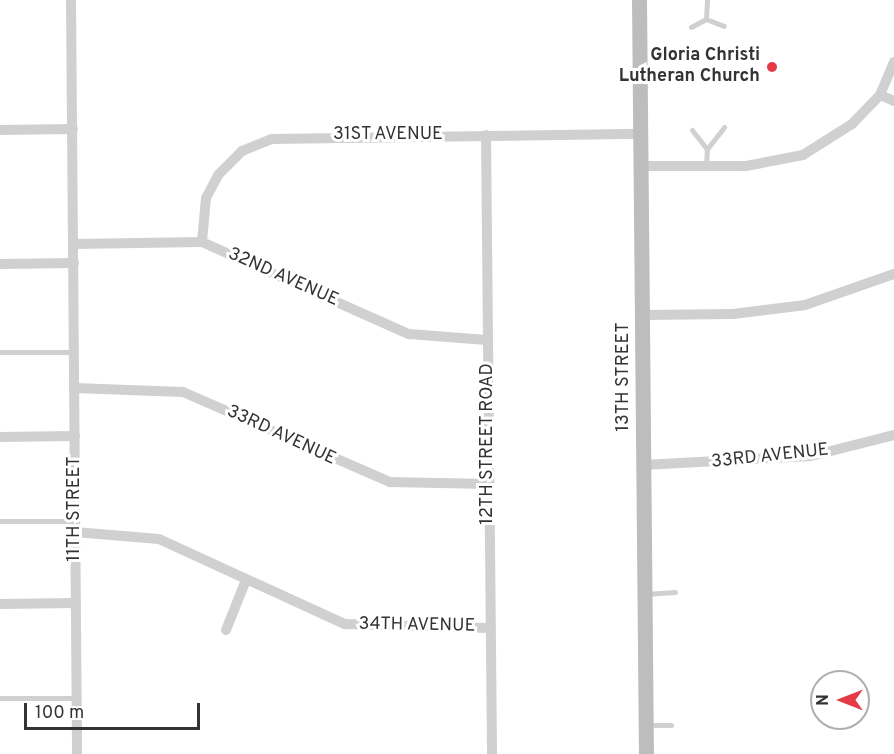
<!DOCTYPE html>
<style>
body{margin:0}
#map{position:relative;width:894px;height:754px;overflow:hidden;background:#fff;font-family:Overpass,sans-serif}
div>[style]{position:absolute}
.lane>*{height:5px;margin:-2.5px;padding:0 2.5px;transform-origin:2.5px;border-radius:2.5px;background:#d0d0d0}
.street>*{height:10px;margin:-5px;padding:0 5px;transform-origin:5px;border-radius:5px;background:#d0d0d0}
.secondary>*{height:15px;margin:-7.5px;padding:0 7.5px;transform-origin:7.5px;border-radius:7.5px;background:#bdbdbd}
.dots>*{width:16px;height:16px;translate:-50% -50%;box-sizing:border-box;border:3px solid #fff;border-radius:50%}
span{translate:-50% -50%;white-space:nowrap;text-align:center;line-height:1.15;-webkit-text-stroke:6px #fff;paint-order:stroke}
.poi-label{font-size:18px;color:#333;font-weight:700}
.right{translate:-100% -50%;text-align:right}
.street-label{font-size:18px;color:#333}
.north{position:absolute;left:810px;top:670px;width:60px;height:60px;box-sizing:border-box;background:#fff;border:2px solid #adadad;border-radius:50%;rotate:270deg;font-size:16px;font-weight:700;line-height:24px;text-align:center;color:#333}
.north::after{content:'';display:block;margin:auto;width:21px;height:27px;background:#e63946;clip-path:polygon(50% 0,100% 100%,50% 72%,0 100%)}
.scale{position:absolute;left:24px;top:703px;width:176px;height:27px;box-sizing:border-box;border:3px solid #333;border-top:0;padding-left:8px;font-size:18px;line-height:21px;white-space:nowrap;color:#333;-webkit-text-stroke:4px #fff;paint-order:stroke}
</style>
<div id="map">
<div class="lane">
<i style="left:706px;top:19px;width:19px;rotate:21deg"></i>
<i style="left:691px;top:27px;width:17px;rotate:-28deg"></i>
<i style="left:706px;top:19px;width:19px;rotate:-87deg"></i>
<i style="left:692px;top:130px;width:24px;rotate:52deg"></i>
<i style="left:706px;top:166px;width:17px;rotate:-87deg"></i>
<i style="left:707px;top:149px;width:28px;rotate:-52deg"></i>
<i style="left:0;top:352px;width:74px"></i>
<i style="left:0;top:521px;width:75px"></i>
<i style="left:646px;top:594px;width:29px;rotate:-4deg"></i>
<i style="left:0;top:698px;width:76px"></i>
<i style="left:649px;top:725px;width:22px"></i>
</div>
<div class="street">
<i style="left:71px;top:0;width:754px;rotate:89.54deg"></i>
<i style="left:880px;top:95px;width:15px;rotate:23deg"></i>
<i style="left:0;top:130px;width:73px;rotate:-0.8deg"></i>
<i style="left:486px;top:135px;width:619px;rotate:89.44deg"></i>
<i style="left:642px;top:166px;width:104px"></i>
<i style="left:746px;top:166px;width:58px;rotate:-10.9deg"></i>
<i style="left:803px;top:155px;width:58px;rotate:-32.3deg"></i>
<i style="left:852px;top:124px;width:40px;rotate:-46deg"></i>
<i style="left:880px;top:95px;width:36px;rotate:-67deg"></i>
<i style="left:202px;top:242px;width:44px;rotate:-84.8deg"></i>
<i style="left:206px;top:198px;width:26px;rotate:-62deg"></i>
<i style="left:218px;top:175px;width:34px;rotate:-45deg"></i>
<i style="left:242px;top:151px;width:31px;rotate:-22deg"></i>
<i style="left:271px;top:139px;width:371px;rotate:-0.8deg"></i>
<i style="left:74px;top:244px;width:128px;rotate:-0.9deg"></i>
<i style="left:202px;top:242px;width:227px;rotate:24deg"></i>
<i style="left:409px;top:334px;width:78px;rotate:4.4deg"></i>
<i style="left:0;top:264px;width:74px;rotate:-0.8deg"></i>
<i style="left:643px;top:315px;width:90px;rotate:-0.6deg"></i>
<i style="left:733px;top:314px;width:73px;rotate:-7.1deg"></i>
<i style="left:805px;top:305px;width:94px;rotate:-19.2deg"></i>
<i style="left:74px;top:388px;width:109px;rotate:2.1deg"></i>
<i style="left:183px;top:392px;width:226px;rotate:23.5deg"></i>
<i style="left:390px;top:482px;width:98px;rotate:1.2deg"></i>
<i style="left:0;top:437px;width:75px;rotate:-0.8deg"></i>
<i style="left:643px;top:465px;width:168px;rotate:-3.1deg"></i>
<i style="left:811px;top:456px;width:86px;rotate:-14.2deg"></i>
<i style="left:75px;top:532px;width:84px;rotate:4.8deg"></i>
<i style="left:159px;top:539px;width:205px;rotate:24.6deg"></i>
<i style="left:345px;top:624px;width:144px;rotate:1.6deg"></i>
<i style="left:0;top:604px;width:76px;rotate:-0.8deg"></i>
<i style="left:226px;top:630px;width:54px;rotate:-68.2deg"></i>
</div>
<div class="secondary">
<i style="left:639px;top:0;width:754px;rotate:89.47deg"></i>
</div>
<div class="dots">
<i style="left:772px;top:67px;background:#e63946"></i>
</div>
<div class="poi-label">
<span class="right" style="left:760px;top:67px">Gloria Christi<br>Lutheran Church</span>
</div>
<div class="street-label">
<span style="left:388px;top:135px">31ST AVENUE</span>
<span style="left:283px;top:278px;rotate:24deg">32ND AVENUE</span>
<span style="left:624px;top:377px;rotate:-90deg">13TH STREET</span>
<span style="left:281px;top:436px;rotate:25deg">33RD AVENUE</span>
<span style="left:488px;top:444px;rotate:-90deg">12TH STREET ROAD</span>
<span style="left:770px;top:457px;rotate:-6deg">33RD AVENUE</span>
<span style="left:75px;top:509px;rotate:-90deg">11TH STREET</span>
<span style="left:417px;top:626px;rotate:1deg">34TH AVENUE</span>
</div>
<div class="north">N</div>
<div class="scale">100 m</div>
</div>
